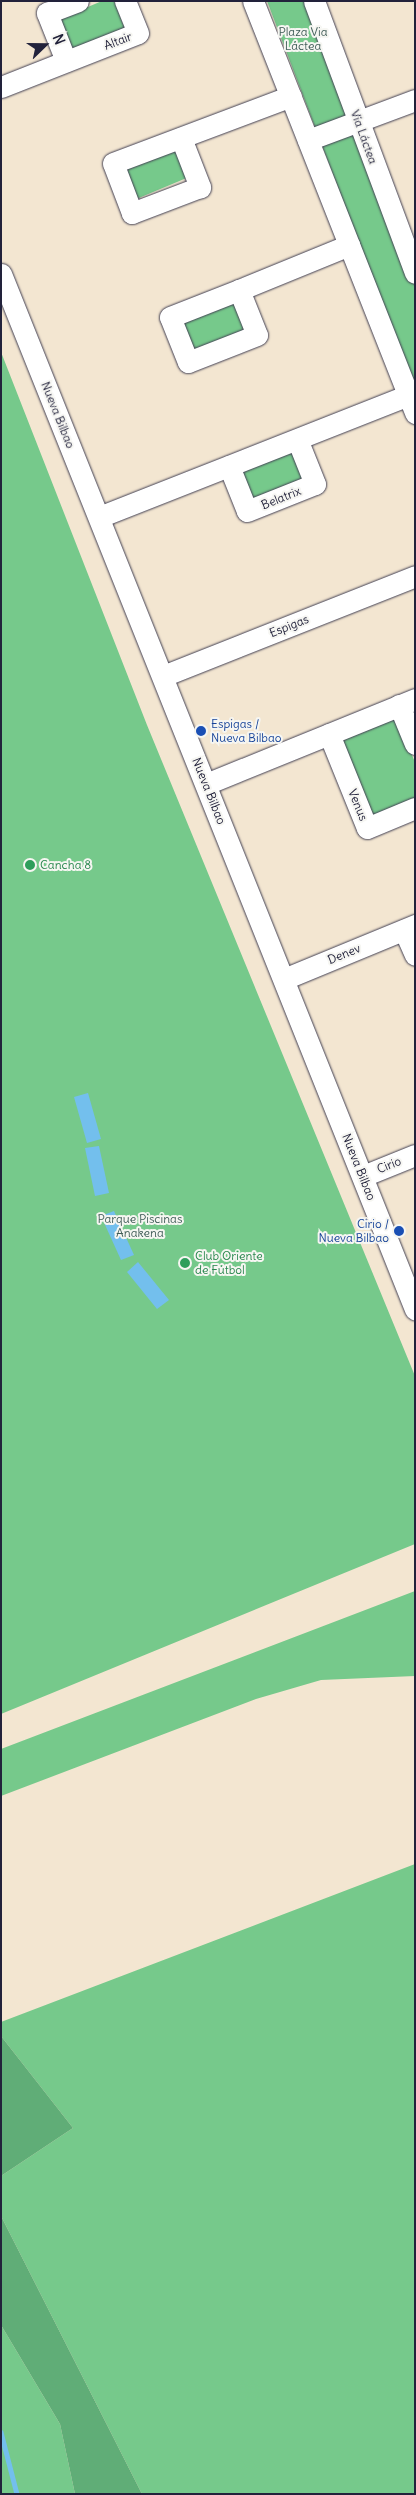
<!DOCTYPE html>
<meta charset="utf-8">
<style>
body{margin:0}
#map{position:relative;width:416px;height:2495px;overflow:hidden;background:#f3e6d1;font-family:Delius,sans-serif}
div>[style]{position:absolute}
.green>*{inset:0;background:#76c98b}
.forest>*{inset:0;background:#60ad77}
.water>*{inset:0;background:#73bfed}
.stream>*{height:4.5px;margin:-2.25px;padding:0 2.25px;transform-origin:2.25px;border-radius:2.25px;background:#73bfed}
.roads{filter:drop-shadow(0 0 1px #413f52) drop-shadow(0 0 1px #413f52)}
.minor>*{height:21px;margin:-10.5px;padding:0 10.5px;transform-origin:10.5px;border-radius:10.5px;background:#fff}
.dots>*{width:14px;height:14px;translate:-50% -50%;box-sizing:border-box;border:2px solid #f6f6f2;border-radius:50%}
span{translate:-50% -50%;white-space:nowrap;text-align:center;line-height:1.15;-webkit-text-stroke:4px #f6f6f2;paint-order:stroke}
.park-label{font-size:12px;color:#3f5c57}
.street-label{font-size:12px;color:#22223b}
.transit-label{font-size:12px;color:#164399}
.left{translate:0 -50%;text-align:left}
.right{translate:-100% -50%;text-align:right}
.leisure-label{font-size:12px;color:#27864d}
.frame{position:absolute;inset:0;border:2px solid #22223b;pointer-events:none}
.north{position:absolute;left:20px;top:20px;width:50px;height:50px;-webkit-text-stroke:4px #f6f6f2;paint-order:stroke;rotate:68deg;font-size:14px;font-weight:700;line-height:20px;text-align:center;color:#22223b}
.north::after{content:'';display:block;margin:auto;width:18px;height:22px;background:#22223b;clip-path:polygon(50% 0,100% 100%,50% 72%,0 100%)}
</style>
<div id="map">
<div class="green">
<i style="clip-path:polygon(102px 1px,114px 1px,125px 29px,70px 51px,57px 20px)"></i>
<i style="clip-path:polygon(267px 1px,310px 1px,415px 284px,415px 390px)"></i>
<i style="clip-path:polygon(176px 146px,189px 177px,134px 200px,121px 168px)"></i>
<i style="clip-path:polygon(234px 299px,247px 330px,192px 352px,179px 321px)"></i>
<i style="clip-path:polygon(1px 352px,147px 725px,415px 1376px,415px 1544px,1px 1714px)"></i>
<i style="clip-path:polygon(293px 448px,306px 479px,251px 502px,239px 470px)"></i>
<i style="clip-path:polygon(396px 718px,415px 762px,415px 799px,369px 818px,337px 743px)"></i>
<i style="clip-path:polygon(415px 1591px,415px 1676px,321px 1680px,256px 1699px,1px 1796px,1px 1749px)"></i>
<i style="clip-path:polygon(415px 1864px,415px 2494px,142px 2494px,1px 2216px,1px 2176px,73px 2128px,1px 2036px,1px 2022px)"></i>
<i style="clip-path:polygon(1px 2325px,60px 2424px,75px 2494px,1px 2494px)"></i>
</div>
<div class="forest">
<i style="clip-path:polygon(1px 2036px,73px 2128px,1px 2176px)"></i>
<i style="clip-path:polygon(1px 2216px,142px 2494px,75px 2494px,60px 2424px,1px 2325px)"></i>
</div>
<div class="water">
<i style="clip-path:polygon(88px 1093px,101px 1139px,87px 1143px,74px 1097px)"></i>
<i style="clip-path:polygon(99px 1146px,109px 1193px,95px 1196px,85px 1148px)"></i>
<i style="clip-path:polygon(114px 1211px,134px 1255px,121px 1260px,101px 1216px)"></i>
<i style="clip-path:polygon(138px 1262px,169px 1300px,157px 1309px,127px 1272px)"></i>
</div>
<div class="stream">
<i style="left:1px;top:2432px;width:64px;rotate:75.5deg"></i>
</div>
<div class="roads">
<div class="minor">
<i style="left:253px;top:1px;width:443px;rotate:68.5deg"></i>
<i style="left:314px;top:1px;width:290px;rotate:69.6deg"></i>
<i style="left:66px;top:61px;width:52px;rotate:-111.6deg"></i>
<i style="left:47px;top:13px;width:33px;rotate:-21deg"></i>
<i style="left:1px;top:87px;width:147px;rotate:-21.5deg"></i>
<i style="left:138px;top:33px;width:35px;rotate:-112deg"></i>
<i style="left:181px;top:138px;width:53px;rotate:68.8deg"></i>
<i style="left:200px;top:187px;width:73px;rotate:159.1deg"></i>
<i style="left:132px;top:213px;width:53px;rotate:-110.8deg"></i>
<i style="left:113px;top:163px;width:190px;rotate:-20.6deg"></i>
<i style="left:308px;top:140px;width:114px;rotate:-20.5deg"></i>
<i style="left:1px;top:274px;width:1115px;rotate:68.2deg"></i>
<i style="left:239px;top:290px;width:48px;rotate:68.2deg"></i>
<i style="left:257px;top:335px;width:74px;rotate:158.6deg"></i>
<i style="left:188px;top:362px;width:48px;rotate:-111.8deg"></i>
<i style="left:170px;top:317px;width:74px;rotate:-21.4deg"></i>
<i style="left:239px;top:290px;width:119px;rotate:-22.2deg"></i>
<i style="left:229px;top:466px;width:48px;rotate:68.2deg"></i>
<i style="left:247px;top:511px;width:73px;rotate:-21.7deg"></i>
<i style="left:315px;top:484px;width:48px;rotate:-111.8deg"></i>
<i style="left:99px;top:517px;width:332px;rotate:-21.5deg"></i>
<i style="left:163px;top:676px;width:271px;rotate:-21.6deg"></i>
<i style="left:399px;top:705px;width:42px;rotate:67.7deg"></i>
<i style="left:329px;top:734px;width:101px;rotate:68deg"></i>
<i style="left:367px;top:828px;width:52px;rotate:-22.6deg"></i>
<i style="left:206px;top:784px;width:226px;rotate:-22.1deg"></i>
<i style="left:404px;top:930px;width:27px;rotate:66deg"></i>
<i style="left:284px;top:979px;width:142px;rotate:-22.4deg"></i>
<i style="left:363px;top:1176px;width:56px;rotate:-22deg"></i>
</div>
</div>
<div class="dots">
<i style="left:201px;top:731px;background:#1a4fb4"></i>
<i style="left:30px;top:865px;background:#2e9e5b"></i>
<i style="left:399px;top:1231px;background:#1a4fb4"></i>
<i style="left:185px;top:1263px;background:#2e9e5b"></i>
</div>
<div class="park-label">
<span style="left:303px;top:39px">Plaza Via<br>Láctea</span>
<span style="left:140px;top:1226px">Parque Piscinas<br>Anakena</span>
</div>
<div class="street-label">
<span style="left:118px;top:41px;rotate:-21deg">Altair</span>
<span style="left:364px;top:137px;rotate:70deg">Vía Láctea</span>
<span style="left:58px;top:415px;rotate:68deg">Nueva Bilbao</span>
<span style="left:281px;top:498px;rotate:-22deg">Belatrix</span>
<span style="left:289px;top:626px;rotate:-22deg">Espigas</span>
<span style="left:209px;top:791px;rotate:68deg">Nueva Bilbao</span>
<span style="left:358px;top:805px;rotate:68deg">Venus</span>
<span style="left:344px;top:954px;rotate:-22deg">Denev</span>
<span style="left:389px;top:1165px;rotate:-22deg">Cirio</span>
<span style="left:359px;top:1167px;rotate:68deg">Nueva Bilbao</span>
</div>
<div class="transit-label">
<span class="left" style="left:211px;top:731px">Espigas /<br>Nueva Bilbao</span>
<span class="right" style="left:389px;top:1231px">Cirio /<br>Nueva Bilbao</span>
</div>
<div class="leisure-label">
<span class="left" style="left:40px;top:865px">Cancha 8</span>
<span class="left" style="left:195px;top:1263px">Club Oriente<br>de Fútbol</span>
</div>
<div class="frame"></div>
<div class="north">N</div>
</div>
